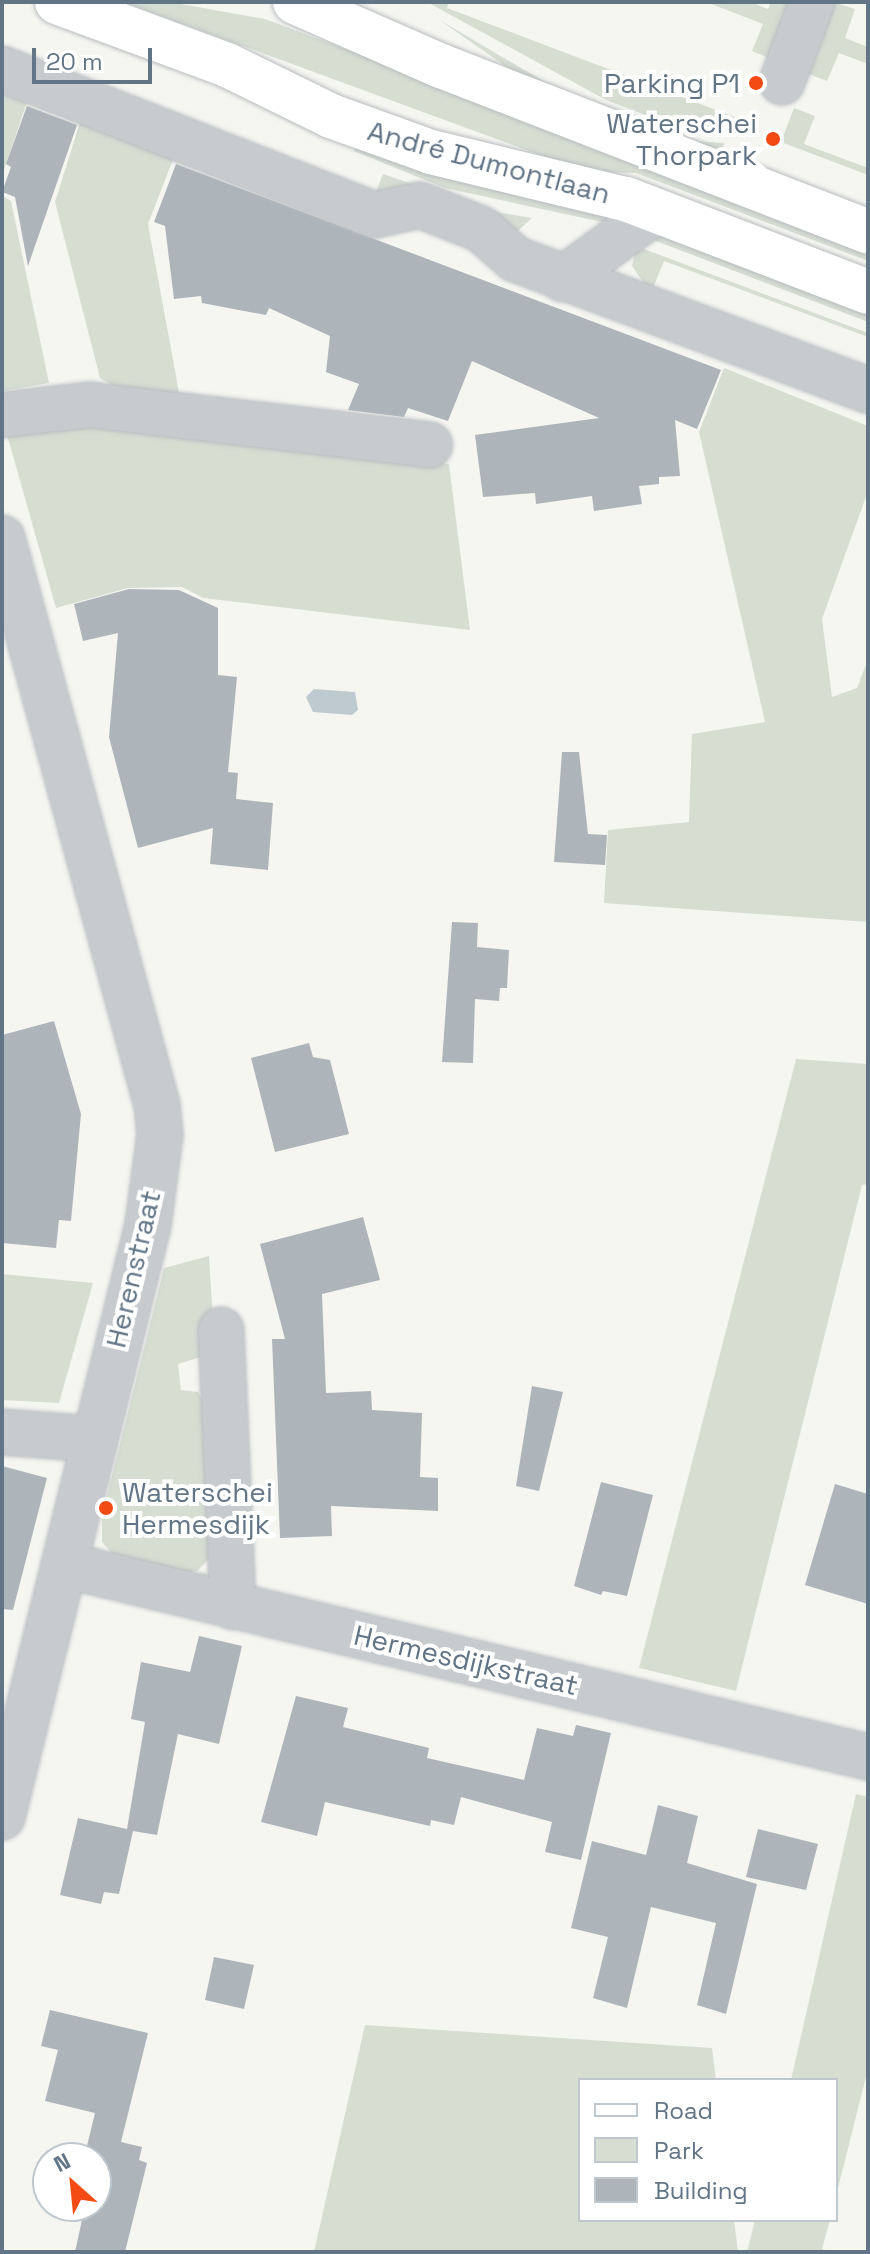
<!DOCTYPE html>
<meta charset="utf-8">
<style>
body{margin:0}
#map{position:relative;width:870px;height:2254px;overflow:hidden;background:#f6f6f1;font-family:"Space Grotesk",sans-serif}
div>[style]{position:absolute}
.green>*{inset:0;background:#d6ded2}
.water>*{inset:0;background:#becacf}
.building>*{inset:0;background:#adb5bb}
.roads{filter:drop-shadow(0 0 2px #b8bcc0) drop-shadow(0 0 2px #b8bcc0)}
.minor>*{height:44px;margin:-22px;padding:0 22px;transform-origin:22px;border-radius:22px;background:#c8cbce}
.major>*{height:44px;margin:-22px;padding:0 22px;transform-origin:22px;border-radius:22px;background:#fff}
.dots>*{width:22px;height:22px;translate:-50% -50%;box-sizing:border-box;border:4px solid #fff;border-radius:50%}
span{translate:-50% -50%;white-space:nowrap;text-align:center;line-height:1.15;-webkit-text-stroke:8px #fff;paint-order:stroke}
.poi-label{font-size:28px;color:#627586}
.right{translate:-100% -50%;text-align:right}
.left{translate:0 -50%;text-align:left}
.street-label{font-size:28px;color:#627586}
.frame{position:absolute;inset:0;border:4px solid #627586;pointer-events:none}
.legend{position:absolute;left:578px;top:2078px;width:260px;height:144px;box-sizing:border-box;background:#fff;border:2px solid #c0c8cf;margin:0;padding:10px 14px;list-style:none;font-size:24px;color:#627586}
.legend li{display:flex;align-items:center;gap:16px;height:40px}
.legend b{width:40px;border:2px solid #c0c8cf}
.north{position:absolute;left:32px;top:2142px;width:80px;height:80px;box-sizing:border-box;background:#fff;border:2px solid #c0c8cf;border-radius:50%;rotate:333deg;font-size:22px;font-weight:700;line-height:32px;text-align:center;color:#627586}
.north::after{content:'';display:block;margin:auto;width:28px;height:36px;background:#f44b14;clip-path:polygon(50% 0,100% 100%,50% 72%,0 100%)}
.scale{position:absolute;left:32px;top:48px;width:120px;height:36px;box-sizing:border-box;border:4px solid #627586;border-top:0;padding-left:10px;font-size:24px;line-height:28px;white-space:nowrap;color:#627586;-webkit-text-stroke:6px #fff;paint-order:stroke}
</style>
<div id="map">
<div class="green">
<i style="clip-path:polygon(123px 2px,170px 2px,265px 19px,868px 245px,868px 261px,636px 173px,586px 172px)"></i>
<i style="clip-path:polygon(427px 2px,449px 2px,447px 8px,748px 122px,743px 135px,663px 122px,606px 100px)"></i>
<i style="clip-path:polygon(706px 2px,750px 2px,768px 9px,771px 2px,794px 2px,772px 59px,752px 51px,763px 24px)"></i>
<i style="clip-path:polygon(833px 2px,855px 9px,845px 38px,868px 47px,868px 64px,839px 53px,827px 81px,806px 73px)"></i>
<i style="clip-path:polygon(438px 19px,562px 92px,682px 140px,724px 143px,723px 148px,672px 146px,521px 77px)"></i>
<i style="clip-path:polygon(2px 94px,27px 102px,2px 176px)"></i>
<i style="clip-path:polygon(794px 108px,815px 116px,804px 144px,868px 168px,868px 175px,781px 142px)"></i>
<i style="clip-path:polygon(80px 122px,174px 157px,148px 224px,181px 403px,120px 390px,100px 378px,55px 202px)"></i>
<i style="clip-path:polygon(358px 138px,624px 216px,611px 224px,445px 188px,354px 151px)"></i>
<i style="clip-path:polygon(383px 174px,491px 211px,532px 218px,508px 240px,372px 202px)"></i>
<i style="clip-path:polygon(2px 195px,11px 201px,49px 383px,2px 391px)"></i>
<i style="clip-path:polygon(655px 231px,868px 309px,868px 322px,643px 236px)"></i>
<i style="clip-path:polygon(636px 246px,868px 333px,868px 337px,664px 261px,653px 288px,645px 285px,632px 266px)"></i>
<i style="clip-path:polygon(724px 368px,868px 426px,868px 491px,822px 619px,832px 697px,857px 688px,868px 659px,868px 922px,604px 903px,608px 830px,689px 822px,692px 734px,765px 722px,699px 432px)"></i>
<i style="clip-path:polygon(147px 422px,449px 464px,470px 630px,203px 598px,182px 587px,128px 588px,56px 608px,4px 424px)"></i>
<i style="clip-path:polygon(796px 1059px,868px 1064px,868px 1184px,862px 1185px,736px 1691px,639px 1668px)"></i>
<i style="clip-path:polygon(209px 1256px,213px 1320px,201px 1357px,178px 1364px,181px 1390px,198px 1392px,206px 1407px,210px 1558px,197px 1571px,180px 1573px,113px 1554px,102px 1542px,102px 1516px,164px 1268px)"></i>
<i style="clip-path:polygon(2px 1274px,93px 1283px,59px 1403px,2px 1400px)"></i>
<i style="clip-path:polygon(856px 1794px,868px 1797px,868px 2069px,836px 2196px,836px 2080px,791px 2080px)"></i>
<i style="clip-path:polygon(365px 2025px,712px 2048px,716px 2080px,580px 2080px,580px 2220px,734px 2220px,738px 2252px,314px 2252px)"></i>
<i style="clip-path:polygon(755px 2220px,830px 2220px,822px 2249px,833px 2252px,747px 2252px)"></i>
</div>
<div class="water">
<i style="clip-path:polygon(314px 689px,355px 692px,358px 710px,352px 715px,313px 712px,306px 697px)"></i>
</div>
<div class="building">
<i style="clip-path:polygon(27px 106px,77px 125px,28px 266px,15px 197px,2px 192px,11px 167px,6px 164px)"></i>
<i style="clip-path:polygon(176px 164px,721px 370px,697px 429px,675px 420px,680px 476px,659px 477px,659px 484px,639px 486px,642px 504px,594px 511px,592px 496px,536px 504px,535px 493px,483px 497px,475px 435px,599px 418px,472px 361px,448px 421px,408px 408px,404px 417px,348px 410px,359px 384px,326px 372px,330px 336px,269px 308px,266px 315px,202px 303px,201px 296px,174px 299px,165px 226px,154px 222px)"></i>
<i style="clip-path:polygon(129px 589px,179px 590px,218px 608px,218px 675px,237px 677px,228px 772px,238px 773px,236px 799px,273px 803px,268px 870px,210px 864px,213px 828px,138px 848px,109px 737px,118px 633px,83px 641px,74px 604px)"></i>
<i style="clip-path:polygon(562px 752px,579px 752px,588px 834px,607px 835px,605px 865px,554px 862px)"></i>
<i style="clip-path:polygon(452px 922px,478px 923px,477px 947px,509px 950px,507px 988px,500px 988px,499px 1001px,475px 999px,473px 1063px,442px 1062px)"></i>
<i style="clip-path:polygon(54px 1021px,81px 1114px,71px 1221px,59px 1220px,56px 1248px,2px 1243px,2px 1035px)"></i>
<i style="clip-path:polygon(309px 1043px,313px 1057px,330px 1060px,349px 1134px,275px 1152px,251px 1058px)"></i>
<i style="clip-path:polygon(363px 1217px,380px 1280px,322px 1294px,326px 1393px,371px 1391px,372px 1410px,422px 1413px,420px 1477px,438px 1478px,438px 1511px,331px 1506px,332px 1536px,280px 1538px,272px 1339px,285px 1339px,260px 1244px)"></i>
<i style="clip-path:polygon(532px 1386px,563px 1392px,539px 1491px,516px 1486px)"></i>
<i style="clip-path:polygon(2px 1466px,47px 1478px,13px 1610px,2px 1609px)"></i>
<i style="clip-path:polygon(601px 1482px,653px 1495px,627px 1596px,603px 1591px,601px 1595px,574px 1586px)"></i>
<i style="clip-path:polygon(835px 1484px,868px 1494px,868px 1604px,805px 1585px)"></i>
<i style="clip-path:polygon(199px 1636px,242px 1646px,219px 1744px,178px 1734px,157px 1835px,133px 1831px,119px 1894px,104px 1892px,101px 1904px,60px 1895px,78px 1818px,127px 1829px,145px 1722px,131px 1719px,141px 1662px,190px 1672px)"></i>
<i style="clip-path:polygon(296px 1696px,348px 1708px,343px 1727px,429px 1748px,427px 1758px,524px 1780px,537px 1728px,573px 1736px,576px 1725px,611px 1733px,581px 1860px,545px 1852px,552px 1822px,461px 1797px,454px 1825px,431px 1820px,430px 1826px,325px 1802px,317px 1836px,261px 1822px)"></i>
<i style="clip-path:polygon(658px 1805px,698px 1816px,687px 1863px,757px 1884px,726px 2014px,697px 2005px,716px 1923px,651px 1907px,627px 2008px,593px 1998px,608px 1937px,571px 1928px,592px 1841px,646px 1855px)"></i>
<i style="clip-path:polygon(758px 1829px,818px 1844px,806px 1890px,746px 1877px)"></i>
<i style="clip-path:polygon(214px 1957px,254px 1965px,244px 2009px,205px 2000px)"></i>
<i style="clip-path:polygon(50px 2010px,148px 2033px,121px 2142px,142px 2147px,139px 2160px,147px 2163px,125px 2252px,75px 2252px,85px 2206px,96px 2206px,96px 2158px,84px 2158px,95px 2113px,45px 2101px,58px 2050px,41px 2046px)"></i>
</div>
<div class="roads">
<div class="minor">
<i style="left:2px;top:69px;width:401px;rotate:21.4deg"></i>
<i style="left:375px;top:215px;width:46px;rotate:-12.5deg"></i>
<i style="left:420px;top:205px;width:66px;rotate:21.5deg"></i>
<i style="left:481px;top:229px;width:45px;rotate:41.4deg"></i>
<i style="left:515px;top:259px;width:377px;rotate:20.4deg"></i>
<i style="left:782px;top:82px;width:85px;rotate:-69.4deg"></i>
<i style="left:563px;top:279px;width:115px;rotate:-36.2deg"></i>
<i style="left:2px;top:415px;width:89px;rotate:-6.5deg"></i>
<i style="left:90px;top:405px;width:342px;rotate:6.7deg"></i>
<i style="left:2px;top:538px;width:588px;rotate:74.71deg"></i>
<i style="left:157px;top:1105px;width:30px;rotate:84deg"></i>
<i style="left:160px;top:1135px;width:91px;rotate:97.6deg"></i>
<i style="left:148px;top:1225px;width:610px;rotate:103.85deg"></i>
<i style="left:221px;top:1330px;width:277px;rotate:87.5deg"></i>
<i style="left:2px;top:1432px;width:92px;rotate:4.4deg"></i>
<i style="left:65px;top:1565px;width:826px;rotate:13.45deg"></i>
</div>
<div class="major">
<i style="left:57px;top:2px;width:181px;rotate:20.3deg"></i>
<i style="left:227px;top:65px;width:116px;rotate:26.1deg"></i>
<i style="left:331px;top:116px;width:106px;rotate:19.8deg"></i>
<i style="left:431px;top:152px;width:201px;rotate:13.6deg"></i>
<i style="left:626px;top:199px;width:259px;rotate:21deg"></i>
<i style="left:295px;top:2px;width:159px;rotate:23.7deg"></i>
<i style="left:441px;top:66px;width:458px;rotate:21.2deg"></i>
</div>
</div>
<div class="dots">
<i style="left:756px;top:83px;background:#f44b14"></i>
<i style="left:773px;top:139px;background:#f44b14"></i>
<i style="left:106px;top:1508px;background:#f44b14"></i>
</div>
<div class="poi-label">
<span class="right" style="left:740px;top:83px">Parking P1</span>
<span class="right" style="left:757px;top:139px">Waterschei<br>Thorpark</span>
<span class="left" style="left:122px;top:1508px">Waterschei<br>Hermesdijk</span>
</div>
<div class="street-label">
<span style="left:489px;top:162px;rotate:15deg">André Dumontlaan</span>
<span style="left:133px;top:1269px;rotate:-77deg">Herenstraat</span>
<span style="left:466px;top:1660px;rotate:13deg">Hermesdijkstraat</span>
</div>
<div class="frame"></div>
<ul class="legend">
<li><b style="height:10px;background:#fff"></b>Road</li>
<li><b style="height:22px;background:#d6ded2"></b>Park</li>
<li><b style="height:22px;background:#adb5bb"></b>Building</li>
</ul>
<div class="north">N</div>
<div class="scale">20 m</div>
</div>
